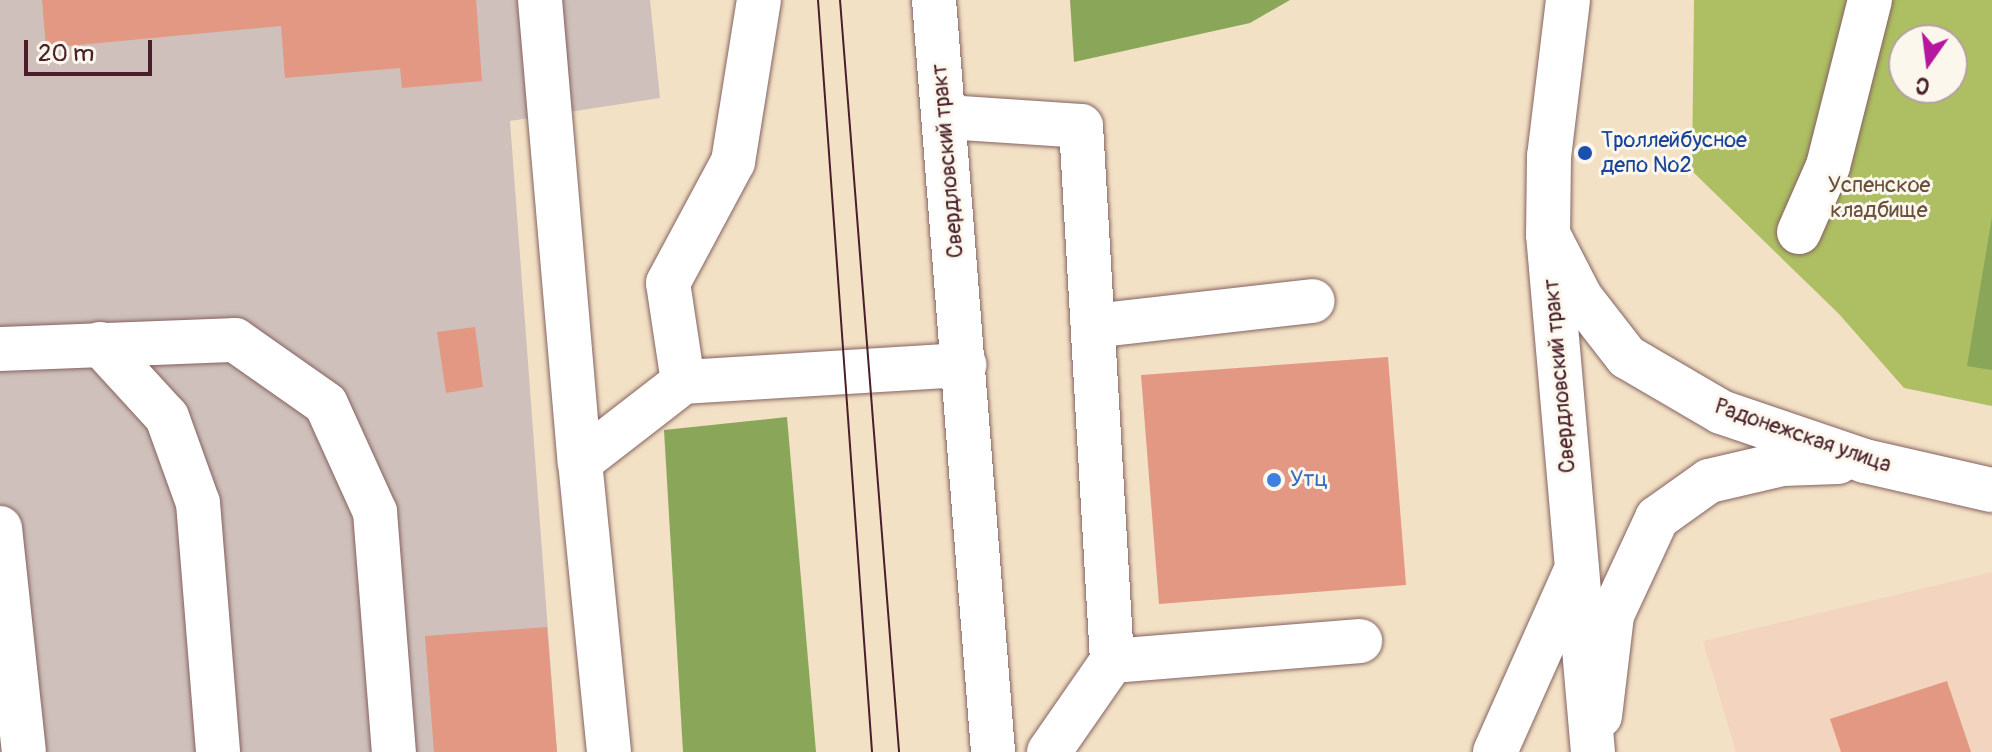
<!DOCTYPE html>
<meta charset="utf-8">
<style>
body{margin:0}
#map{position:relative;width:1992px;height:752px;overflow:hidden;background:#f3e1c5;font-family:Pangolin,sans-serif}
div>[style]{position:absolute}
.built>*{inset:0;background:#f3d4bf}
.industrial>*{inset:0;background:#cfc0bb}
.green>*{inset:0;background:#adbf62}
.forest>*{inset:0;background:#8aa658}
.building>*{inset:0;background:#e29882}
.roads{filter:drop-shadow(0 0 2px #856361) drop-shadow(0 0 2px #856361)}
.minor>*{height:44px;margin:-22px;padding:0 22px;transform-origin:22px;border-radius:22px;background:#fff}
.major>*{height:44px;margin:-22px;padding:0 22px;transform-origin:22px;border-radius:22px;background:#fff}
.tram>*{height:2px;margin:-1px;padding:0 1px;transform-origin:1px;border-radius:1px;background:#4a1f2b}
.dots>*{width:22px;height:22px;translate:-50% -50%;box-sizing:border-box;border:4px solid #fbf7ec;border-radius:50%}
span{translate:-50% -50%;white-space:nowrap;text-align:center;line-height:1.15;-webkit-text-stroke:6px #fbf7ec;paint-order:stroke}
.transit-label{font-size:22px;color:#164399}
.left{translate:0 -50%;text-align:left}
.street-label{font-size:22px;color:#4a1f2b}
.park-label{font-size:22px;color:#684f3c}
.shop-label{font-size:22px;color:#366cbe}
.north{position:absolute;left:1888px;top:24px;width:80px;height:80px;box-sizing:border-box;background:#fbf7ec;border:2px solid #b4a19f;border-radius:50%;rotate:194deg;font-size:22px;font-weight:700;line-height:32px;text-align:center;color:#4a1f2b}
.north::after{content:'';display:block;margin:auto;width:28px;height:36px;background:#b5179e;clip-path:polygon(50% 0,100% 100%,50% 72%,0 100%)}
.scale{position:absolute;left:24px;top:40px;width:128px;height:36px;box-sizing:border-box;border:4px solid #4a1f2b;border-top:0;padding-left:10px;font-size:24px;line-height:28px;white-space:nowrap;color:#4a1f2b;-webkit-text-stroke:6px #fbf7ec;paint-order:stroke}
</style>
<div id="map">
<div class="built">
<i style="clip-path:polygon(1992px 572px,1992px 752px,1736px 752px,1703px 641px)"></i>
</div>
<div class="industrial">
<i style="clip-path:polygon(0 0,650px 0,660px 98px,510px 121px,557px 752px,0 752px)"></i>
</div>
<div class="green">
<i style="clip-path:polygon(evenodd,1694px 0,1992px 0,1992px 406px,1904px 388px,1839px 314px,1692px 171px,1694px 0,1904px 40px,1952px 40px,1952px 88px,1904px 88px,1904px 40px)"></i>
</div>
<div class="forest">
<i style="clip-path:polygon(1070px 0,1290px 0,1250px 23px,1074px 62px)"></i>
<i style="clip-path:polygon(1992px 217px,1992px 370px,1967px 366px)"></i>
<i style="clip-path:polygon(787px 417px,816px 752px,683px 752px,664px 430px)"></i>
</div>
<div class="building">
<i style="clip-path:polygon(42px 0,476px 0,482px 81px,402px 88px,400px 68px,285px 78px,281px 26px,46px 48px)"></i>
<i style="clip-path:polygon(475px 327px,483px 387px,446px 393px,437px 332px)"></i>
<i style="clip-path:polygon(1388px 357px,1406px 585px,1159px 604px,1141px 375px)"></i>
<i style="clip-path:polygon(547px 627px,557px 752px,434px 752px,425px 636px)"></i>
<i style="clip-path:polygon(1947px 681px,1971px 752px,1841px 752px,1830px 719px)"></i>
</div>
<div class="roads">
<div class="minor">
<i style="left:540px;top:0;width:464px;rotate:85.1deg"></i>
<i style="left:946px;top:117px;width:135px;rotate:3.8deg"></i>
<i style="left:1081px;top:126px;width:536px;rotate:86.68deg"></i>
<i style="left:1112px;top:661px;width:111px;rotate:124.7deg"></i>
<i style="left:1799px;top:232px;width:72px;rotate:-66.3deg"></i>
<i style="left:1828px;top:166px;width:171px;rotate:-75.8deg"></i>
<i style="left:1548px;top:234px;width:72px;rotate:62.7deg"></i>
<i style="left:1581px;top:298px;width:75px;rotate:52.1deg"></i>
<i style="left:1627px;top:357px;width:109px;rotate:30.3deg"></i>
<i style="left:1721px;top:412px;width:152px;rotate:18.8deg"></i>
<i style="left:1865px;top:461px;width:130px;rotate:12.9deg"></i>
<i style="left:1093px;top:326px;width:221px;rotate:-6.5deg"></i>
<i style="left:100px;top:344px;width:99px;rotate:47.5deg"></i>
<i style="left:167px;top:417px;width:91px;rotate:70.2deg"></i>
<i style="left:198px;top:503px;width:250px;rotate:85.4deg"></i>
<i style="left:0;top:349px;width:235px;rotate:-2.2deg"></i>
<i style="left:235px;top:340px;width:111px;rotate:35.1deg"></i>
<i style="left:326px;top:404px;width:119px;rotate:65.6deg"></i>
<i style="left:375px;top:512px;width:241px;rotate:85.5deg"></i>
<i style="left:683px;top:382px;width:100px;rotate:-98.6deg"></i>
<i style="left:668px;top:283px;width:137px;rotate:-61.8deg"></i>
<i style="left:733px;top:162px;width:164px;rotate:-80.9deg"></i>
<i style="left:0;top:528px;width:225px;rotate:83.9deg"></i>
<i style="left:1112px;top:661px;width:249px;rotate:-4.6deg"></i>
<i style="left:1600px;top:716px;width:102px;rotate:-83.2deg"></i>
<i style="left:1612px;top:615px;width:107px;rotate:-65.1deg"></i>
<i style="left:1657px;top:518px;width:64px;rotate:-35.4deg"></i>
<i style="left:1709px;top:481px;width:75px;rotate:-13.1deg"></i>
<i style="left:1782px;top:464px;width:56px;rotate:-2deg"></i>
<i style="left:609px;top:752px;width:291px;rotate:-95.7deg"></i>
<i style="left:580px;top:462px;width:130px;rotate:-37.8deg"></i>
<i style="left:683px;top:382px;width:282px;rotate:-3.5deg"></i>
<i style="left:1495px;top:752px;width:201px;rotate:-66deg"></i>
</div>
<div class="major">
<i style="left:934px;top:0;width:754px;rotate:85.51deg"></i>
<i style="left:1568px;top:0;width:157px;rotate:96.9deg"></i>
<i style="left:1549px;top:156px;width:78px;rotate:90.7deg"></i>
<i style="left:1548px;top:234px;width:520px;rotate:85.04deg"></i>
</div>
</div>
<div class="tram">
<i style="left:818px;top:0;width:754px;rotate:85.89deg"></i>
<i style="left:840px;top:0;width:754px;rotate:85.51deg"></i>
</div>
<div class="dots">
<i style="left:1585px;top:153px;background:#1a4fb4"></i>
<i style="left:1274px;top:480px;background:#3f7fe0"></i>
</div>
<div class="transit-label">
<span class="left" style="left:1601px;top:153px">Троллейбусное<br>депо №2</span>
</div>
<div class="street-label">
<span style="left:948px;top:161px;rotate:-95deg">Свердловский тракт</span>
<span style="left:1560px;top:376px;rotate:-95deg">Свердловский тракт</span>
<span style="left:1803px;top:436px;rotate:19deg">Радонежская улица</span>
</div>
<div class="park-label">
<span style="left:1879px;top:198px">Успенское<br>кладбище</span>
</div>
<div class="shop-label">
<span class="left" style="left:1290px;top:480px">Утц</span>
</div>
<div class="north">С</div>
<div class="scale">20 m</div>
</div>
